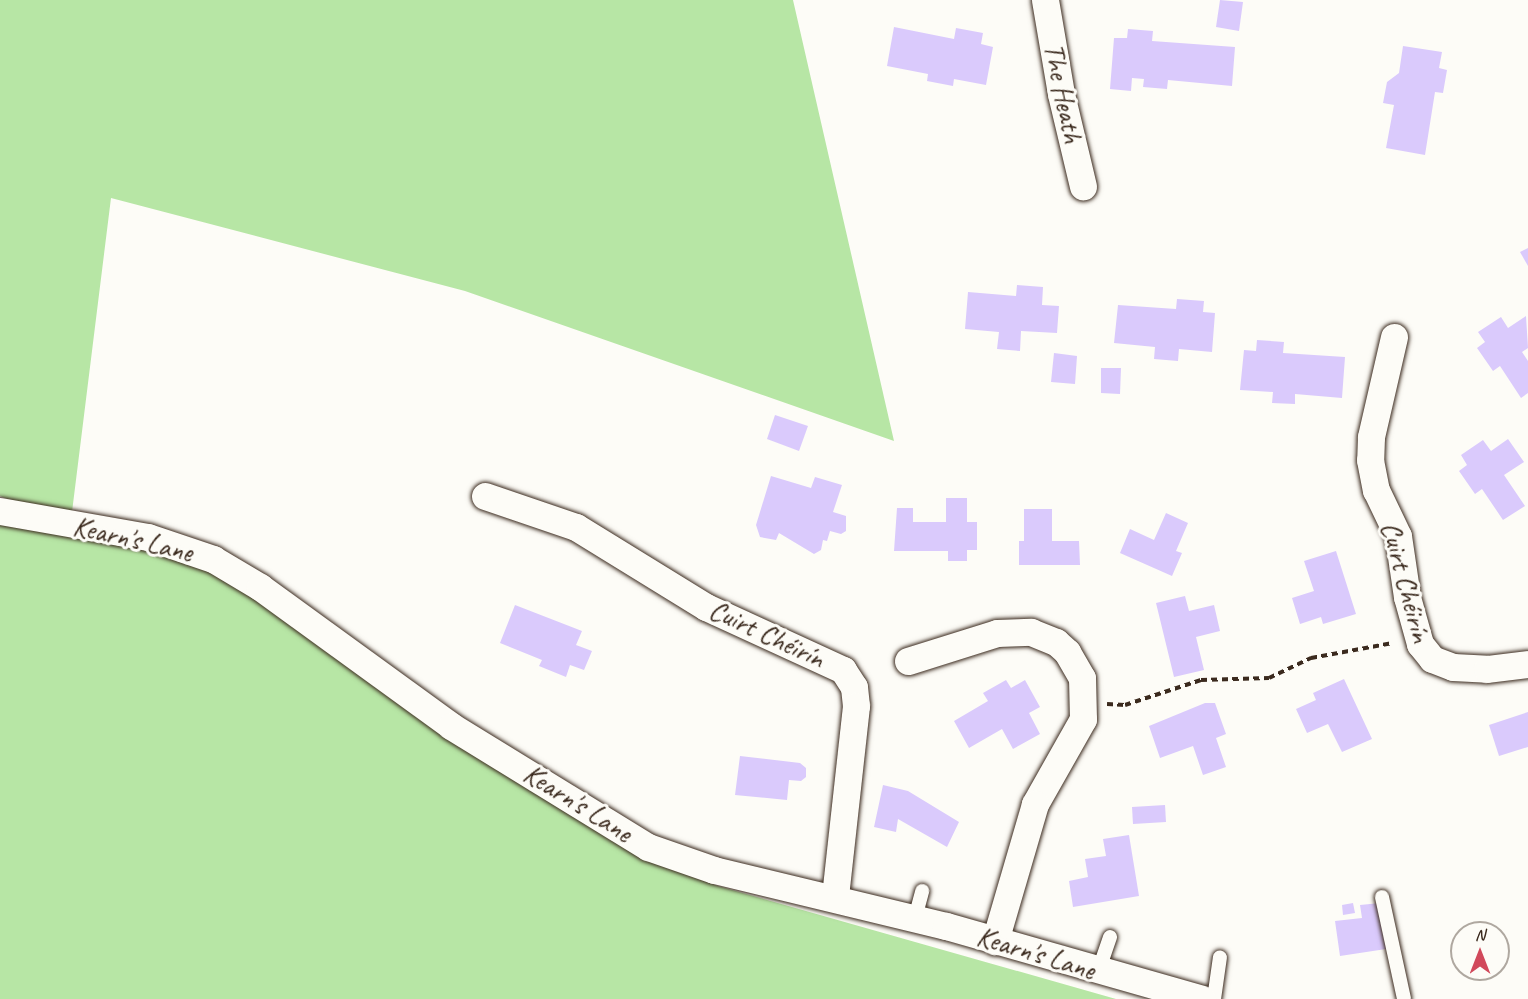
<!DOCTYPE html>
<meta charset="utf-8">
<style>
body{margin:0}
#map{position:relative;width:1528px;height:999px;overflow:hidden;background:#fdfcf7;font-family:Caveat,sans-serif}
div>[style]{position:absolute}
.green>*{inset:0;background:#b7e6a5}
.building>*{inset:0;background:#dacafc}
.path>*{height:4px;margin-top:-2px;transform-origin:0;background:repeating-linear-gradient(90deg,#3b2a1e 0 6px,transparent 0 10.5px)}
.roads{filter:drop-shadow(0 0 2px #3b2a1e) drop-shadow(0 0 2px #3b2a1e)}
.lane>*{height:14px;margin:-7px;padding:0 7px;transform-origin:7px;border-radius:7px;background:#fdfcf7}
.street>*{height:27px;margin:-13.5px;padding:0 13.5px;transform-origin:13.5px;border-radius:13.5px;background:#fdfcf7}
span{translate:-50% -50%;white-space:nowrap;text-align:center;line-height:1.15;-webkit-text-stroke:6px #fdfcf7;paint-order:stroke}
.street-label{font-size:28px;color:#3b2a1e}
.north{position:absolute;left:1450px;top:921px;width:60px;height:60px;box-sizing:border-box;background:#fdfcf7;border:2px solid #afa8a0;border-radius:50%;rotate:0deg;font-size:16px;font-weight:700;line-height:24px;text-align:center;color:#3b2a1e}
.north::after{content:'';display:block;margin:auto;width:21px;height:27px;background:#d1495b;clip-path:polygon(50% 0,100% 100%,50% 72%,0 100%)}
</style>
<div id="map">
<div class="green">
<i style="clip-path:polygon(0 0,793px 0,894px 441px,465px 291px,111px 198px,72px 512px,26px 507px,0 496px)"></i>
<i style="clip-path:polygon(0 518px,168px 550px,240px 583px,641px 858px,718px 886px,1116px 999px,0 999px)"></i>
</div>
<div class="building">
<i style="clip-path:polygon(1220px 0,1243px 2px,1239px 31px,1216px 27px)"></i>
<i style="clip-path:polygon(894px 27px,954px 39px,956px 28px,983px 33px,981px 44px,993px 47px,986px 85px,954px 79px,953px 86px,927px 81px,928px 74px,887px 66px)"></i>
<i style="clip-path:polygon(1128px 29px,1153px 31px,1152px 41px,1235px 47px,1232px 86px,1168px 80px,1167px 89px,1143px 87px,1144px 79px,1132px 78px,1131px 91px,1110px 89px,1114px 38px,1127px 38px)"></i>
<i style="clip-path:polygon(1403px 46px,1442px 52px,1439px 68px,1447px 70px,1443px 93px,1435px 92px,1425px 155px,1386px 148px,1394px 105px,1383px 103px,1387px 82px,1399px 73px)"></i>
<i style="clip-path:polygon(1528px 248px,1528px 266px,1520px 252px)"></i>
<i style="clip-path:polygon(1017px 285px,1043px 287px,1042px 305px,1059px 306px,1057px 333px,1021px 331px,1020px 351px,997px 349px,999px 332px,965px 329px,968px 292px,1016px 296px)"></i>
<i style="clip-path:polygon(1177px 299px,1204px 301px,1203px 312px,1215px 313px,1212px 352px,1179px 349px,1178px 361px,1154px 359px,1155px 347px,1114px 343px,1118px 305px,1176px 309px)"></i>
<i style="clip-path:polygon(1526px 316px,1528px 348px,1522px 352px,1528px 361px,1528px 393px,1521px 398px,1500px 366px,1493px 371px,1477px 348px,1485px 342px,1478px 332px,1501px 317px,1508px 328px)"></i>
<i style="clip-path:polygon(1257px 340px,1284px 342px,1283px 353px,1345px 357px,1342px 398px,1295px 394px,1295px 404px,1272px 403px,1273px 392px,1240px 390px,1244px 350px,1256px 351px)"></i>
<i style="clip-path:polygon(1054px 353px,1077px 356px,1075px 384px,1051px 382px)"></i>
<i style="clip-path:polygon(1101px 368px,1121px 368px,1120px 394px,1101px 393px)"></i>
<i style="clip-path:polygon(775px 415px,808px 426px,799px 451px,767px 439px)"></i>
<i style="clip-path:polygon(1508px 439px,1524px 462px,1504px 475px,1525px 506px,1503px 520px,1482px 489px,1475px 494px,1459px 471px,1467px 465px,1461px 455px,1483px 440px,1491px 451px)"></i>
<i style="clip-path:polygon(771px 476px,811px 488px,815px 477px,842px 485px,833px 512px,846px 516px,846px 531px,841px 534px,830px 531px,827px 541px,823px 540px,821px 550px,814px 554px,779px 533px,776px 540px,760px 537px,756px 525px)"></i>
<i style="clip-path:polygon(946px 498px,967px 498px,967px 522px,977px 522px,977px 550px,967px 550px,967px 561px,948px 561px,948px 551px,894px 551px,897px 508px,913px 508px,913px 522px,946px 522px)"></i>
<i style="clip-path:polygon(1024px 509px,1052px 509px,1052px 541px,1079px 541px,1080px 565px,1019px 565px,1019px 541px,1024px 541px)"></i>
<i style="clip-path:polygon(1166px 513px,1188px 523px,1176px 551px,1182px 553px,1172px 576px,1120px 553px,1130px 529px,1154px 540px)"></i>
<i style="clip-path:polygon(1336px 551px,1356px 614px,1323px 624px,1321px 617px,1300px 624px,1292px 598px,1314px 591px,1304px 561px)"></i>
<i style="clip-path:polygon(1185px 596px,1189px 611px,1214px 605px,1220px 631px,1196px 637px,1204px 670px,1174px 677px,1156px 603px)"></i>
<i style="clip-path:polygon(515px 605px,582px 631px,576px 645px,592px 651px,584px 670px,570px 665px,566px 677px,539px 666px,542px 660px,500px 643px)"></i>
<i style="clip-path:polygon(1344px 679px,1372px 739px,1342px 752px,1328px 724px,1307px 733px,1296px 709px,1316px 700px,1313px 693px)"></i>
<i style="clip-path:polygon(1006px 680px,1011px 688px,1025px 680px,1040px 707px,1029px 713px,1040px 734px,1013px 749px,1002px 729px,969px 748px,954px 721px,988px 701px,983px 693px)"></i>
<i style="clip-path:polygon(1205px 703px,1215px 703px,1226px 734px,1216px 738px,1226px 767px,1203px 775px,1193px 746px,1160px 758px,1149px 726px)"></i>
<i style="clip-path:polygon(1528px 712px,1528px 747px,1499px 756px,1489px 725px)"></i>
<i style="clip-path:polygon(740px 756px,800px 763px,806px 768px,806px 777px,801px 781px,789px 780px,787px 800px,735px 795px)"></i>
<i style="clip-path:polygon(883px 785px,908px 791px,959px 822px,947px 847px,898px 819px,896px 832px,874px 827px)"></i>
<i style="clip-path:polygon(1165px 805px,1166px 822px,1133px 824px,1132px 807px)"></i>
<i style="clip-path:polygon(1129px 835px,1139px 896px,1073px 907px,1069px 881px,1088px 877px,1085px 859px,1106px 856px,1103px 839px)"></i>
<i style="clip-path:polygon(1353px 903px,1355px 913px,1343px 915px,1342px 905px)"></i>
<i style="clip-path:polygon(1380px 903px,1386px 949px,1340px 956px,1335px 921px,1362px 918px,1360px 905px)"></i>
</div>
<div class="path">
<i style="left:1107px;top:704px;width:18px;rotate:3deg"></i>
<i style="left:1125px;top:705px;width:80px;rotate:-18.2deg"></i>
<i style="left:1201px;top:680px;width:68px;rotate:-1.7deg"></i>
<i style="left:1269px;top:678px;width:47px;rotate:-25.5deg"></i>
<i style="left:1311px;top:658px;width:83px;rotate:-10.4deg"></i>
</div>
<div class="roads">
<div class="lane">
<i style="left:1382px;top:897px;width:104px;rotate:77.8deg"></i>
<i style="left:915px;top:918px;width:28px;rotate:-75deg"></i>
<i style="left:1098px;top:972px;width:37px;rotate:-71deg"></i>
<i style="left:1214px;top:999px;width:42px;rotate:-81.9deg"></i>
</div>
<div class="street">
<i style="left:1045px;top:0;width:95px;rotate:80.3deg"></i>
<i style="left:1061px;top:94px;width:95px;rotate:76.6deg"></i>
<i style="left:1394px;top:337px;width:103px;rotate:103deg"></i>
<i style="left:1371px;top:437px;width:23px;rotate:92deg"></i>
<i style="left:1370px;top:460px;width:31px;rotate:79deg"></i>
<i style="left:1376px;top:490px;width:51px;rotate:64.4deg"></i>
<i style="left:1398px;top:536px;width:62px;rotate:81.6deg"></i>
<i style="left:1407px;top:597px;width:49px;rotate:74.5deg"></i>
<i style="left:1420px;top:644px;width:19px;rotate:51deg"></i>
<i style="left:1432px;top:659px;width:22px;rotate:21deg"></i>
<i style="left:1453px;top:667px;width:34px;rotate:3deg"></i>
<i style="left:1487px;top:669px;width:41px;rotate:-7deg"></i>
<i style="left:485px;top:496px;width:96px;rotate:18.8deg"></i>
<i style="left:576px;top:527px;width:153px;rotate:31.6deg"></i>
<i style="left:706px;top:607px;width:151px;rotate:24.7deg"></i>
<i style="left:843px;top:670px;width:20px;rotate:57deg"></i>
<i style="left:854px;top:687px;width:19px;rotate:84deg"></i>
<i style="left:856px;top:706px;width:192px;rotate:96.3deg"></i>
<i style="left:0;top:511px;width:150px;rotate:10deg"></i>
<i style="left:148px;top:537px;width:69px;rotate:18.7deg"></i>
<i style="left:213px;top:559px;width:55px;rotate:30.8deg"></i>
<i style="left:260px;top:587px;width:236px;rotate:36deg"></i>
<i style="left:451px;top:726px;width:231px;rotate:31.6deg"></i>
<i style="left:648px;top:847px;width:70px;rotate:19.2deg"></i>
<i style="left:714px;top:870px;width:239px;rotate:13.6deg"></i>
<i style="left:946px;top:926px;width:266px;rotate:15.9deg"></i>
<i style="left:908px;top:661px;width:93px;rotate:-17.5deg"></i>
<i style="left:997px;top:633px;width:34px;rotate:-2deg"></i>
<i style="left:1031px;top:632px;width:27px;rotate:22deg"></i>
<i style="left:1056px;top:642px;width:15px;rotate:42deg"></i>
<i style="left:1067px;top:652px;width:30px;rotate:60deg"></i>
<i style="left:1082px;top:678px;width:41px;rotate:88.6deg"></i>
<i style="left:1083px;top:719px;width:98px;rotate:119.5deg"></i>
<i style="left:1035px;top:804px;width:143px;rotate:106.3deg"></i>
</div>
</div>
<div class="street-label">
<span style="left:1063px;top:93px;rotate:78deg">The Heath</span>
<span style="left:133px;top:539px;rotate:13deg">Kearn's Lane</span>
<span style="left:1406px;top:582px;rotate:75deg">Cuirt Chéirín</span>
<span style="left:767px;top:634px;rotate:25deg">Cuirt Chéirín</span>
<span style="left:578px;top:803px;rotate:32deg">Kearn's Lane</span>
<span style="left:1036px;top:953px;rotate:17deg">Kearn's Lane</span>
</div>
<div class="north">N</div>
</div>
